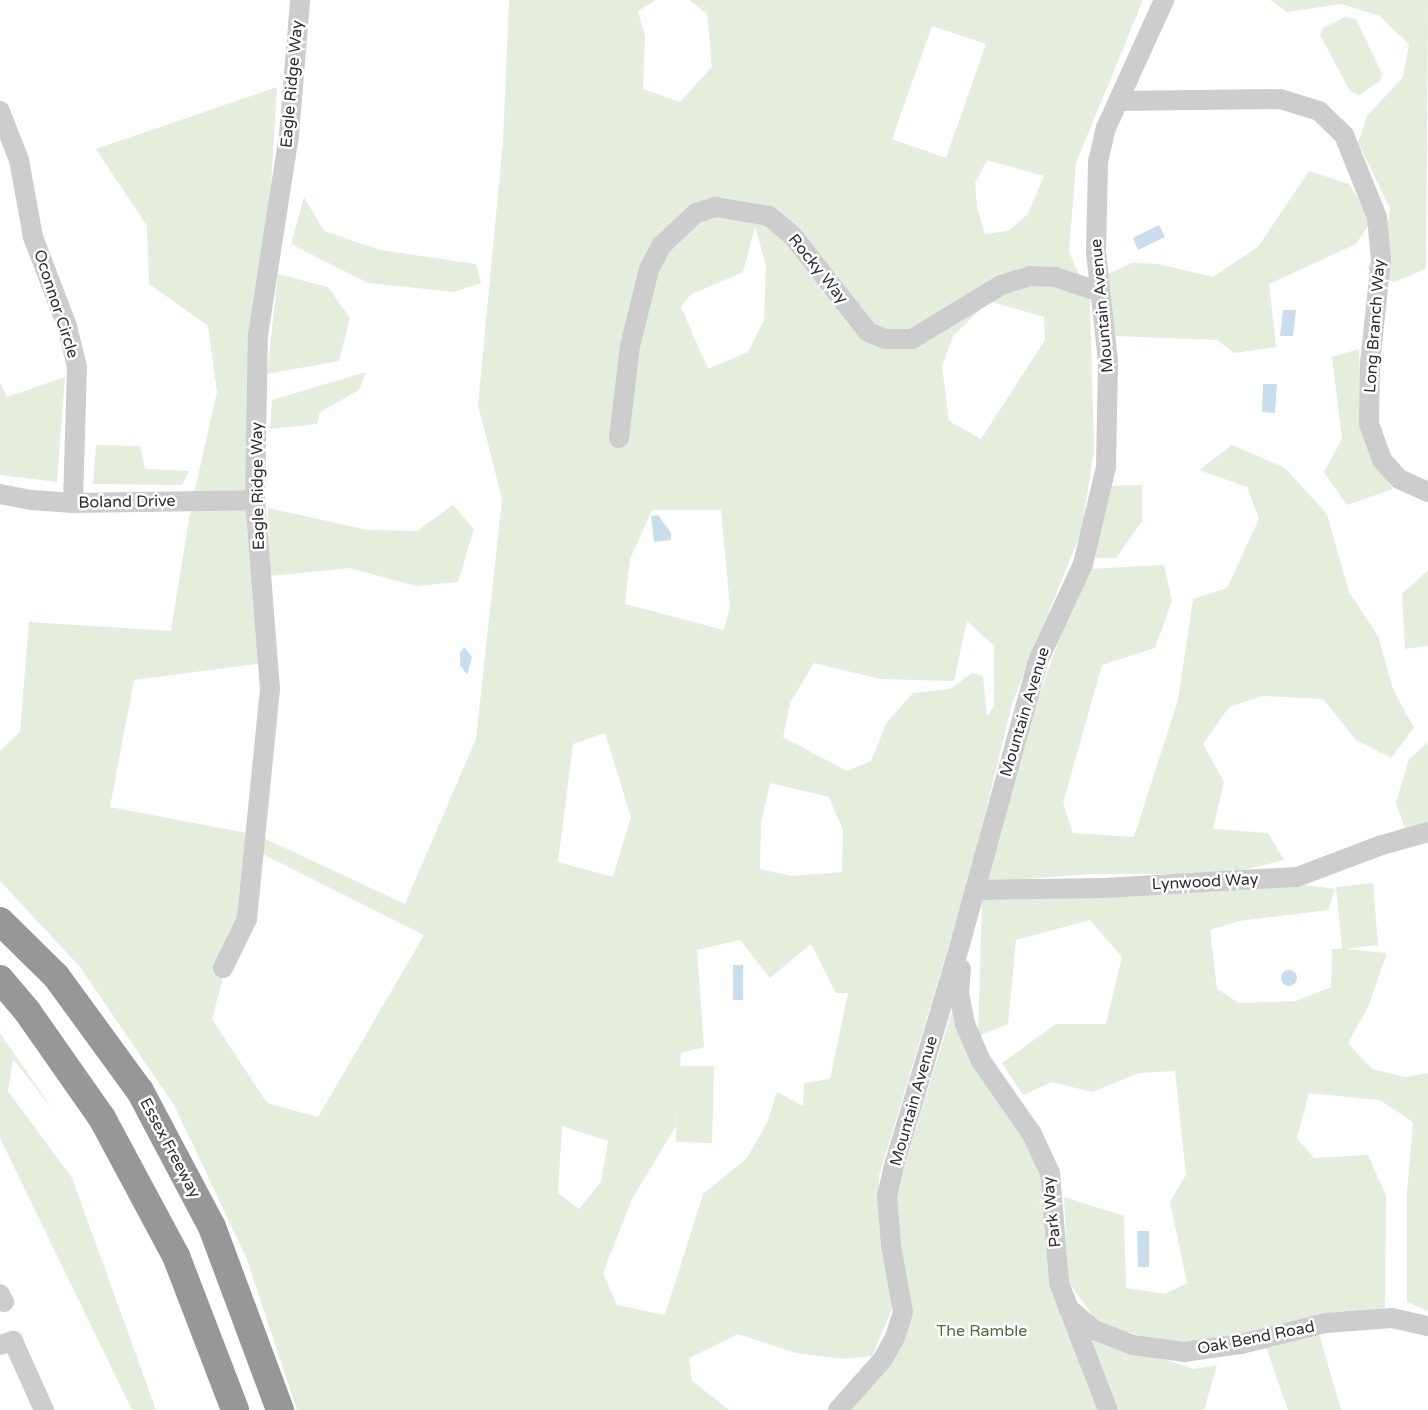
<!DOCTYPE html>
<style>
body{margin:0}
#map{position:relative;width:1428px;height:1410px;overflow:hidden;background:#fff;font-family:"Varela Round",sans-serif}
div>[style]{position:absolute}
.green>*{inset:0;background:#e5eddd}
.water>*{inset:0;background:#c9deed}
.round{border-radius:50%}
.minor>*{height:20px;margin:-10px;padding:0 10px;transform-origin:10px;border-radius:10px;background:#cdcdcd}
.highway>*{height:28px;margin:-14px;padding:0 14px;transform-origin:14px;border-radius:14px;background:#979797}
span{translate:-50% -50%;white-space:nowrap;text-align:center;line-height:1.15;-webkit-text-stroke:5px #fff;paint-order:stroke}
.street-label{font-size:16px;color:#303030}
.park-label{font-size:16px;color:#516d3b}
</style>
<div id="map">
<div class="green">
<i style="clip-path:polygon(evenodd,509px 0,656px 0,638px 11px,645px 36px,643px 89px,680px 102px,712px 67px,707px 13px,689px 0,1143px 0,1076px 163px,1069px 252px,1090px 299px,1094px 451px,1081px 532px,1012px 704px,970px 875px,879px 1176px,879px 1219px,892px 1309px,872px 1356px,844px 1359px,796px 1353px,738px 1334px,689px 1358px,692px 1381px,729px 1410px,297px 1410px,246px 1257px,174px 1105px,80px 967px,0 881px,0 751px,20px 732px,29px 622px,171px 631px,191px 507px,217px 392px,208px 326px,149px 284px,147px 226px,96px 149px,277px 87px,258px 397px,272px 662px,134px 680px,110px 807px,257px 835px,405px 904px,476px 739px,502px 499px,478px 405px,503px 142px,509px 0,932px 26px,986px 44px,946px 158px,892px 139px,932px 26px,509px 0,987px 160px,1044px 176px,1028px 214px,1008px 231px,985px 234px,977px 208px,975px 183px,987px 160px,509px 0,755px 227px,766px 265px,764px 320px,748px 352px,708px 369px,681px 307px,690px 295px,743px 272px,755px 227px,509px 0,989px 301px,1044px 317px,1045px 340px,981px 439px,949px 421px,942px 366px,953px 336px,989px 301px,509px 0,652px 510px,721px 510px,730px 607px,724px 630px,625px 604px,630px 559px,652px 510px,509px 0,967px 621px,994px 646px,994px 706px,987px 716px,983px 676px,972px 673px,950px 689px,913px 693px,887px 722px,871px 761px,847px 771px,783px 737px,790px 703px,814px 663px,880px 679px,954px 681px,967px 621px,509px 0,605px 733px,631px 817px,613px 877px,558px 862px,573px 744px,605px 733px,509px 0,770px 783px,829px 797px,843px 830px,842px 872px,792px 876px,760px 869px,761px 822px,770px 783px,509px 0,257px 851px,424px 935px,318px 1117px,267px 1103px,212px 1019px,257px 851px,509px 0,740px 940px,770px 978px,811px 944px,836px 993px,848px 993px,830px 1079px,804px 1083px,803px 1106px,777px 1092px,767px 1123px,746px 1159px,703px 1194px,665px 1315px,617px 1305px,603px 1273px,632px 1199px,676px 1126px,677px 1107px,676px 1142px,712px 1143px,714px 1066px,680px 1066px,681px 1053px,704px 1047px,697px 950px,740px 940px,509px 0,562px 1126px,608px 1141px,601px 1182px,579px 1209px,558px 1193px,562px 1126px)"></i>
<i style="clip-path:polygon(1270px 0,1428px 0,1426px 269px,1394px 282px,1367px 269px,1386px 237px,1390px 208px,1358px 143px,1367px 116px,1403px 77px,1409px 44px,1380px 16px,1341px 4px,1287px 12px)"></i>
<i style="clip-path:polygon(1345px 17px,1356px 19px,1382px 74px,1380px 81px,1359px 95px,1350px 91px,1320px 35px,1323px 28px)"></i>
<i style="clip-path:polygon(1309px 171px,1349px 184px,1372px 220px,1356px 244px,1269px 284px,1276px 347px,1234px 353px,1217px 340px,1115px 336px,1106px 275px,1132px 263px,1158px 264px,1213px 277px,1258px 247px)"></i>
<i style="clip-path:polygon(304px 197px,324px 231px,380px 250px,476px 264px,481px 283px,454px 292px,368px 283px,291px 244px)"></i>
<i style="clip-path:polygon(278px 274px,328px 287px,350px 318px,339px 361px,267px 374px)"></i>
<i style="clip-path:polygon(1359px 349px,1361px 416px,1375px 463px,1393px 489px,1347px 505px,1324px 472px,1342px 439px,1332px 357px)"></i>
<i style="clip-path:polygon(366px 372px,359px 390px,320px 412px,317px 424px,270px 429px,272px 400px)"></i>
<i style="clip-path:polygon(65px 377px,57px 482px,0 475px,0 383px,7px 397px)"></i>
<i style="clip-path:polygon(96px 445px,140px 446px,145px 469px,189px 471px,182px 485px,93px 484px)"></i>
<i style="clip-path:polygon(1232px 445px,1285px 468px,1327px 514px,1349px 592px,1378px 636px,1393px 689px,1414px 728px,1391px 758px,1356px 740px,1323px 699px,1263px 696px,1229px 707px,1203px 744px,1224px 782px,1213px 829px,1268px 833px,1284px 860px,1228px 874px,1090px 874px,985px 882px,1025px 734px,1064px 626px,1089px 569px,1164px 565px,1172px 601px,1155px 648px,1102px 665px,1063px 803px,1073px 833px,1134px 837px,1178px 700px,1193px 599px,1227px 588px,1259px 519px,1247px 487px,1199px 470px)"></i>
<i style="clip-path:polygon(1142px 485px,1142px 521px,1116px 558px,1095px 558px,1105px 486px)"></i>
<i style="clip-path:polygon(453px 505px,474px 529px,458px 582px,416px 586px,349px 568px,269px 576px,268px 508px,367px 530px,417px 531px)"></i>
<i style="clip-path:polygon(1428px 570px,1428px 646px,1405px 649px,1402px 594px)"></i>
<i style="clip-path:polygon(1428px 742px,1428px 825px,1405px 828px,1396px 803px,1409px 759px)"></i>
<i style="clip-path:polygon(1373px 883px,1378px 945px,1345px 949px,1387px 953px,1368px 1007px,1348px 1043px,1372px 1069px,1405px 1077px,1428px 1073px,1428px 1311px,1407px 1302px,1407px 1192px,1413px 1122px,1380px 1100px,1309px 1093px,1297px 1138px,1314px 1158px,1368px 1155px,1386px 1196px,1385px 1308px,1325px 1316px,1181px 1348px,1098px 1323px,1068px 1281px,1064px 1197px,1124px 1216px,1126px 1288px,1165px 1294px,1187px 1283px,1170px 1202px,1186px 1175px,1175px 1071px,1139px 1073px,1092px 1092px,1052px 1082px,1023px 1095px,1002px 1063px,1056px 1024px,1106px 1024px,1122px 957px,1090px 920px,1016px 940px,1008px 1024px,978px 1036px,982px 899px,1093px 892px,1191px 893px,1305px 885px,1335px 889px,1328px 910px,1239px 921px,1210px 930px,1217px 989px,1239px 1003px,1296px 1001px,1331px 987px,1332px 949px,1342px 949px,1336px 887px)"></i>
<i style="clip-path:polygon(953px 1008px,1016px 1119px,1040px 1175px,1049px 1285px,1099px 1410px,847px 1410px,901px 1345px,893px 1203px)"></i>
<i style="clip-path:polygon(0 1033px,54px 1111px,13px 1059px,8px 1091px,72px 1178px,156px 1410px,132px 1410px,0 1138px)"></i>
<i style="clip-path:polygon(1318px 1330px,1341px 1410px,1288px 1410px,1266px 1347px)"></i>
<i style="clip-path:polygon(1090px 1335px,1194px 1369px,1217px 1365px,1204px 1410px,1119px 1410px)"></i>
</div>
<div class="water">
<i style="clip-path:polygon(1159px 225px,1165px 237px,1138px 250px,1133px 238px)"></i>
<i style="clip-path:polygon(1283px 310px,1296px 310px,1293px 336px,1280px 336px)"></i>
<i style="clip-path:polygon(1263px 384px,1277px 384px,1275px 413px,1262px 412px)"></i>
<i style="clip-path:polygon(658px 515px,671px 533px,671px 540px,654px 542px,651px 516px)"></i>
<i style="clip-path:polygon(464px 647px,472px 657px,467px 675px,460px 665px,460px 653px)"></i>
<i style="clip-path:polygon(733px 965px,743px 965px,743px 1000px,733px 1000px)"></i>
<i class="round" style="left:1281px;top:970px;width:16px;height:16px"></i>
<i style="clip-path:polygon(1137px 1231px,1149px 1231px,1149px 1267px,1138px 1267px)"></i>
</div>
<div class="minor">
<i style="left:1118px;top:101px;width:162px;rotate:-0.7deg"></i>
<i style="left:1280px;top:99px;width:41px;rotate:17.1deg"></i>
<i style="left:1319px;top:111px;width:35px;rotate:44deg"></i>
<i style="left:1344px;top:135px;width:88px;rotate:68.1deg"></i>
<i style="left:1377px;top:217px;width:43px;rotate:84.7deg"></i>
<i style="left:1381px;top:260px;width:104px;rotate:96.1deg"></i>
<i style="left:1370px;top:363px;width:61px;rotate:90.9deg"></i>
<i style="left:1369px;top:424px;width:38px;rotate:70deg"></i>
<i style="left:1382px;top:460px;width:25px;rotate:48deg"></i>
<i style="left:1399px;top:479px;width:32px;rotate:24deg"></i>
<i style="left:0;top:111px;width:53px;rotate:68.8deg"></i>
<i style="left:19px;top:160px;width:78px;rotate:79.7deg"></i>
<i style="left:33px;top:237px;width:95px;rotate:69.1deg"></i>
<i style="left:67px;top:326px;width:42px;rotate:76.3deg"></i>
<i style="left:77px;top:367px;width:136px;rotate:91.7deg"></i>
<i style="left:619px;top:438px;width:93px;rotate:-83.2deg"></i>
<i style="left:630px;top:346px;width:79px;rotate:-76.1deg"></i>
<i style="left:649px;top:269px;width:26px;rotate:-62deg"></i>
<i style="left:661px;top:246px;width:48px;rotate:-43.3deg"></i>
<i style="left:696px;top:213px;width:21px;rotate:-17deg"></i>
<i style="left:716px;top:207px;width:54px;rotate:9.6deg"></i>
<i style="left:769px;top:216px;width:30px;rotate:40deg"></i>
<i style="left:792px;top:235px;width:123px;rotate:51.9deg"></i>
<i style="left:868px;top:332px;width:18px;rotate:22deg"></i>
<i style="left:885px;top:339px;width:27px"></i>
<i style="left:912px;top:339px;width:104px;rotate:-31.2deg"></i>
<i style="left:1001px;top:285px;width:30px;rotate:-17deg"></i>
<i style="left:1030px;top:276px;width:25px;rotate:2deg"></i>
<i style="left:1055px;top:277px;width:47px;rotate:18.4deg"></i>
<i style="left:0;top:494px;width:33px;rotate:11deg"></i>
<i style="left:32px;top:500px;width:41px;rotate:4.2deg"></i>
<i style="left:73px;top:503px;width:182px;rotate:-0.9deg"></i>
<i style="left:975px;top:890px;width:129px;rotate:-0.9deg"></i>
<i style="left:1104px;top:888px;width:193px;rotate:-3.3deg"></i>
<i style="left:1297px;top:877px;width:91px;rotate:-20.6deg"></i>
<i style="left:1382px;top:845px;width:48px;rotate:-15.8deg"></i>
<i style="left:223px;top:968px;width:55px;rotate:-63.9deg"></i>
<i style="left:247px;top:919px;width:231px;rotate:-84.3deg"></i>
<i style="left:270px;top:689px;width:190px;rotate:-94.5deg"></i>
<i style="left:255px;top:500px;width:165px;rotate:-89deg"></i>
<i style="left:258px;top:335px;width:202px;rotate:-81.2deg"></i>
<i style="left:289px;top:135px;width:135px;rotate:-85.3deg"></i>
<i style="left:961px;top:969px;width:24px;rotate:95deg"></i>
<i style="left:959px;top:993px;width:32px;rotate:79deg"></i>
<i style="left:965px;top:1024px;width:40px;rotate:66.6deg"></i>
<i style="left:981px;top:1061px;width:89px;rotate:55.1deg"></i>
<i style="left:1032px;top:1134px;width:43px;rotate:65.2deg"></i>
<i style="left:1050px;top:1173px;width:110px;rotate:85.3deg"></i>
<i style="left:1059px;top:1283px;width:136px;rotate:68.9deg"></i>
<i style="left:0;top:1294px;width:9px;rotate:63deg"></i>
<i style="left:1068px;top:1308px;width:34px;rotate:40deg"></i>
<i style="left:1094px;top:1330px;width:42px;rotate:21deg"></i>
<i style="left:1133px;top:1345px;width:51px;rotate:7.8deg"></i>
<i style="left:1184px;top:1352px;width:58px;rotate:-8deg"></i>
<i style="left:1241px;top:1344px;width:88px;rotate:-13.9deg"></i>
<i style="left:1326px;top:1323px;width:66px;rotate:-4.3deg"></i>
<i style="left:1392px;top:1318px;width:37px;rotate:13deg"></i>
<i style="left:0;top:1345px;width:14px;rotate:-17deg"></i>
<i style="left:13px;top:1341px;width:76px;rotate:65.8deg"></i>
<i style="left:838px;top:1410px;width:68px;rotate:-48.6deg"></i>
<i style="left:883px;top:1359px;width:25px;rotate:-61deg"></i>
<i style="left:895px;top:1337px;width:26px;rotate:-72deg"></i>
<i style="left:903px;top:1312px;width:68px;rotate:-100.2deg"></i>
<i style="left:891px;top:1245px;width:49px;rotate:-94.7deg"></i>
<i style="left:887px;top:1196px;width:28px;rotate:-77deg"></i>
<i style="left:893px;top:1169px;width:242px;rotate:-73.4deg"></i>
<i style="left:962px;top:937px;width:286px;rotate:-74.6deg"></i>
<i style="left:1038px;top:661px;width:107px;rotate:-65.1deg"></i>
<i style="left:1083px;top:564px;width:100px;rotate:-76.7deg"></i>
<i style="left:1106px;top:467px;width:106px;rotate:-88.9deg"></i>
<i style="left:1108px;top:361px;width:110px;rotate:-96.3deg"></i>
<i style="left:1096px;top:252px;width:90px;rotate:-88.7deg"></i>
<i style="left:1098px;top:162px;width:35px;rotate:-77deg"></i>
<i style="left:1106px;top:128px;width:141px;rotate:-65.6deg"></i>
</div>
<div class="highway">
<i style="left:0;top:921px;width:78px;rotate:44.5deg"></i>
<i style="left:56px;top:976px;width:142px;rotate:53.9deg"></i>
<i style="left:140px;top:1091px;width:154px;rotate:62.1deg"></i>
<i style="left:212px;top:1227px;width:195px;rotate:69.6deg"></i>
<i style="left:0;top:979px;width:42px;rotate:49.8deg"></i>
<i style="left:27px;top:1011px;width:131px;rotate:55deg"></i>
<i style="left:102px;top:1118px;width:157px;rotate:61.8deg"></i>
<i style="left:176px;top:1256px;width:165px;rotate:69deg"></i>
</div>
<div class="street-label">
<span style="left:292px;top:84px;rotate:-85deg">Eagle Ridge Way</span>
<span style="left:818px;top:269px;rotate:51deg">Rocky Way</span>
<span style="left:56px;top:304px;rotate:72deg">Oconnor Circle</span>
<span style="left:1102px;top:306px;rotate:-95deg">Mountain Avenue</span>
<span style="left:1375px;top:326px;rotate:-86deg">Long Branch Way</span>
<span style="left:258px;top:486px;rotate:-91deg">Eagle Ridge Way</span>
<span style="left:127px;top:502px;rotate:-1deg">Boland Drive</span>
<span style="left:1025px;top:712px;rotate:-73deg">Mountain Avenue</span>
<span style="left:1205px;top:882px;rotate:-3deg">Lynwood Way</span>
<span style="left:914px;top:1101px;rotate:-74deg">Mountain Avenue</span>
<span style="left:170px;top:1148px;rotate:62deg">Essex Freeway</span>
<span style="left:1052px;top:1212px;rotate:-96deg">Park Way</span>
<span style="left:1256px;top:1338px;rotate:-11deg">Oak Bend Road</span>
</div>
<div class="park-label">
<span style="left:982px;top:1331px">The Ramble</span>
</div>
</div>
